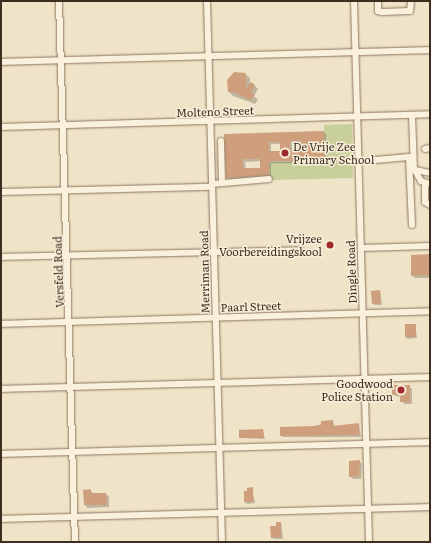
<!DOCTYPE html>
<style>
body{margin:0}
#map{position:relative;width:431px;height:543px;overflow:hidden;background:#f0e4c8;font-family:Literata,serif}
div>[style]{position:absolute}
.green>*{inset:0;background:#c9cf9b}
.shadow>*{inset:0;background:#0003}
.building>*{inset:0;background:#cf9f7d}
.roads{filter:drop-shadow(0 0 1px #8d765c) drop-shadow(0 0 1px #8d765c)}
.minor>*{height:6px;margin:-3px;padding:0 3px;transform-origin:3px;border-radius:3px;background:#faf1dc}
.dots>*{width:11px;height:11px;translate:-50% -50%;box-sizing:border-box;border:2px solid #f7eed8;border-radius:50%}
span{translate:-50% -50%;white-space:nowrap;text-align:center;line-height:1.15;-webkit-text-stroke:3px #f7eed8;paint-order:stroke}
.street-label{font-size:11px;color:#3d2e20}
.poi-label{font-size:11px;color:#3d2e20}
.left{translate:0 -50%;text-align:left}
.right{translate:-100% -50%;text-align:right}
.frame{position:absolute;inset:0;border:2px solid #3d2e20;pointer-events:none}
</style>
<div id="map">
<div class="green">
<i style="clip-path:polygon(352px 124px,353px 178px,270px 180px,269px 162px,325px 162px,324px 125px)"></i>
</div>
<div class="shadow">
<i style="clip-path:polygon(245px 74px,250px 78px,250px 85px,252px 83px,258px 89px,254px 96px,258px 100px,255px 104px,233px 96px,229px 92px)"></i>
<i style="clip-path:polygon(evenodd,324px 132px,326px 135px,327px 164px,271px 163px,271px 177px,230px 181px,227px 178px,225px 135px,324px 132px,271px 144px,281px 144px,281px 152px,271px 152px,271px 144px,324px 132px,292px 144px,303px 144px,303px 151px,292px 152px,292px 144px,324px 132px,261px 161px,261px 169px,246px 169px,245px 162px,261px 161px)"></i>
<i style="clip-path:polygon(430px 256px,430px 278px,415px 278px,412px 275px)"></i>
<i style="clip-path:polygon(380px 291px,382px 305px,375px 305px,373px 303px)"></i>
<i style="clip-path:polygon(415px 325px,417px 338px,407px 339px,406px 337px)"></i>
<i style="clip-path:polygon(409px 386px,412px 389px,412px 404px,404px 404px,401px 397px,393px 395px)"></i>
<i style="clip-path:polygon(333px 421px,335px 427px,359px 424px,361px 437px,283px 437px,281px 435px)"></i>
<i style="clip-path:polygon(263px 430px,265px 439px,240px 438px)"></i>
<i style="clip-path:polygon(359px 461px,362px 464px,361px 479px,353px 479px,350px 476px)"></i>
<i style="clip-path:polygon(252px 488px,255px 503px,247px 504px,245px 502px)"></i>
<i style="clip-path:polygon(90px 490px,93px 493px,106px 494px,109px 497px,109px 507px,87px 508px,85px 505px)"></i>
<i style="clip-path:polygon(281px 523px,283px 539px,274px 539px,272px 537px)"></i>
</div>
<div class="building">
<i style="clip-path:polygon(234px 72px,246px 73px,246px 88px,251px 82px,255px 85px,251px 92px,255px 95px,250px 100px,233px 92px,228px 92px,227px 80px)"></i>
<i style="clip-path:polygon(evenodd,324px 131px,325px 161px,269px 161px,269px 175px,226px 178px,224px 134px,324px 131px,290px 141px,302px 141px,302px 150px,290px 151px,290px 141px,324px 131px,269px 142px,280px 142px,280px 151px,269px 151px,269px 142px,324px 131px,243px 159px,260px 159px,260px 168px,243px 168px,243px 159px)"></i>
<i style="clip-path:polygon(430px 254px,430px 275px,411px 276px,411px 255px)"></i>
<i style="clip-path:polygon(380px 290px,381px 303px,372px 304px,371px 291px)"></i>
<i style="clip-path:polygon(405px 324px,416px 324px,416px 337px,405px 337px)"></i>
<i style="clip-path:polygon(392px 385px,410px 385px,410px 402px,400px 402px,400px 395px,392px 395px)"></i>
<i style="clip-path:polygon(333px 420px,333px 426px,359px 423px,359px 435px,280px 436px,280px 427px,314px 426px,321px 425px,321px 421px)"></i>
<i style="clip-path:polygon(263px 429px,264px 438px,239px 438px,239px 430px)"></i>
<i style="clip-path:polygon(360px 460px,359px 476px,349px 477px,349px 461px)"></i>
<i style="clip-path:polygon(253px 487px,253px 502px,244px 502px,244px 491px,247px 491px,247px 488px)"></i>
<i style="clip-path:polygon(91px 489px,91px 493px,106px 493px,107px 505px,84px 505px,83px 490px)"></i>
<i style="clip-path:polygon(276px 522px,281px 522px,281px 537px,271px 538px,270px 526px,276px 526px)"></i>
</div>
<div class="roads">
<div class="minor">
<i style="left:59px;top:1px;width:541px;rotate:88.31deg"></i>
<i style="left:207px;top:1px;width:541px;rotate:88.41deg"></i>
<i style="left:354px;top:1px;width:541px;rotate:88.41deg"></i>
<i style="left:378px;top:1px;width:10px;rotate:90deg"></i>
<i style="left:378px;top:11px;width:4px;rotate:14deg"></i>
<i style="left:382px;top:12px;width:28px;rotate:-2deg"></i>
<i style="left:410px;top:11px;width:10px;rotate:-84deg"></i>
<i style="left:1px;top:62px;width:429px;rotate:-1.6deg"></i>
<i style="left:412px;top:115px;width:54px;rotate:87.9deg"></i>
<i style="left:414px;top:169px;width:14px;rotate:60deg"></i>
<i style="left:421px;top:181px;width:9px;rotate:18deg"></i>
<i style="left:1px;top:127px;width:429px;rotate:-1.7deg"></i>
<i style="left:221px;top:141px;width:42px;rotate:88.6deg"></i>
<i style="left:425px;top:149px;width:5px;rotate:-11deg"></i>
<i style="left:409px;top:157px;width:68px;rotate:87.5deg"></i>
<i style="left:375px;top:160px;width:37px;rotate:-5deg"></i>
<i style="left:415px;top:170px;width:15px;rotate:11deg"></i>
<i style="left:425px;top:183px;width:19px;rotate:90deg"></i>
<i style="left:425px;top:202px;width:6px;rotate:31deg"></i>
<i style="left:212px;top:184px;width:57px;rotate:-5deg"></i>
<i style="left:1px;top:192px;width:211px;rotate:-1.4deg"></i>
<i style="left:361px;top:248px;width:69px;rotate:-1.7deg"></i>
<i style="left:1px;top:257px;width:300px;rotate:-1.3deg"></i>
<i style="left:1px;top:324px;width:429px;rotate:-1.7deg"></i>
<i style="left:1px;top:389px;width:429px;rotate:-1.6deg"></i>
<i style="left:1px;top:454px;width:429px;rotate:-1.6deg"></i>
<i style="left:1px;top:519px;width:429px;rotate:-1.6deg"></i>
</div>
</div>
<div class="dots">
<i style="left:285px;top:153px;background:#9e2a2b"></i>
<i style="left:330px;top:245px;background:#9e2a2b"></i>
<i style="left:401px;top:390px;background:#9e2a2b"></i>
</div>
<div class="street-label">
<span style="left:215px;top:111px;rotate:-2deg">Molteno Street</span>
<span style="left:58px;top:272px;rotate:-92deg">Versfeld Road</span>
<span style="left:204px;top:272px;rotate:-91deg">Merriman Road</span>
<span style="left:351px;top:272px;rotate:-92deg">Dingle Road</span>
<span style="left:251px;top:306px;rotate:-2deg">Paarl Street</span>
</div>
<div class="poi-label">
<span class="left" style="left:293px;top:153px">De Vrije Zee<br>Primary School</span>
<span class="right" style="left:322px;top:245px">Vrijzee<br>Voorbereidingskool</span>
<span class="right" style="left:393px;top:390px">Goodwood<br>Police Station</span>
</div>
<div class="frame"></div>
</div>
